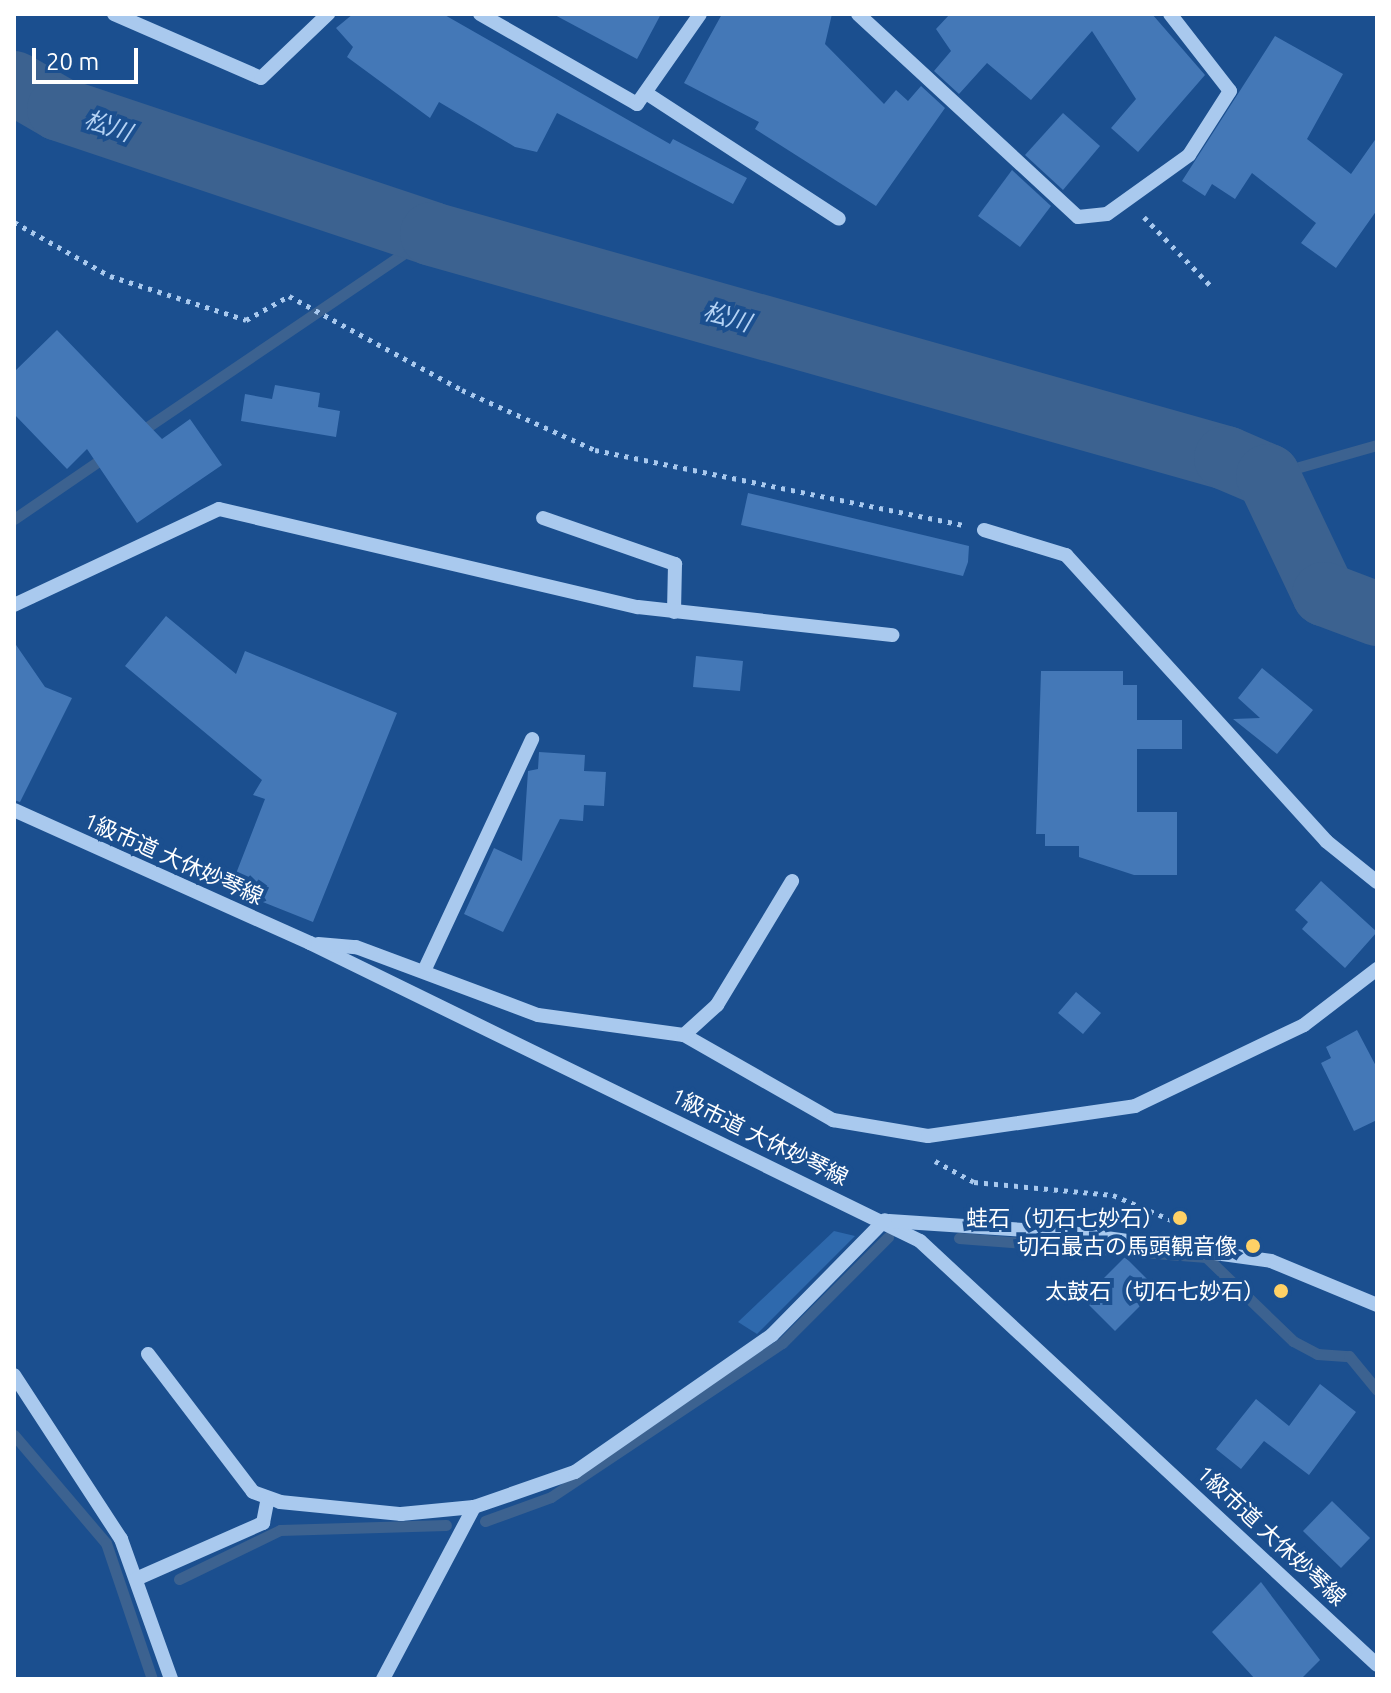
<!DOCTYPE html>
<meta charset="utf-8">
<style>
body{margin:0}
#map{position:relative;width:1391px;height:1693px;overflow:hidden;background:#1b4f8f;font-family:Ubuntu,"Noto Sans JP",sans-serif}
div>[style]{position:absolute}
.green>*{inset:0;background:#2e69ad}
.stream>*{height:11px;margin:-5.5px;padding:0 5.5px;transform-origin:5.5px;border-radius:5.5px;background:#3c6290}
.river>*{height:64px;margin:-32px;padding:0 32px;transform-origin:32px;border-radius:32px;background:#3c6290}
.building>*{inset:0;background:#4478b7}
.path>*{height:5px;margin-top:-2.5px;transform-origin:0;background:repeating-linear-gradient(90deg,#a9c9ee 0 4px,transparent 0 10px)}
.minor>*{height:14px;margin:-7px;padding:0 7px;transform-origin:7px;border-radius:7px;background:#a9c9ee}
.dots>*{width:22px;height:22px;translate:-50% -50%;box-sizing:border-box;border:4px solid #1b4f8f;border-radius:50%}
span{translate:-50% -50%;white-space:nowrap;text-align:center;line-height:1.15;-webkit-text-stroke:8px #1b4f8f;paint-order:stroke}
.street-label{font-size:22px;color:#fff}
.poi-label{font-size:22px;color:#fff}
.right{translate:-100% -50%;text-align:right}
.water-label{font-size:24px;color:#b5d3f5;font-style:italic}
.frame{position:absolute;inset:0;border:16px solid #fff;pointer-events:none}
.scale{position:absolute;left:32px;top:48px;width:106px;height:36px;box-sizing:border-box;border:4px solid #fff;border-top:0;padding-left:10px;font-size:24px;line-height:28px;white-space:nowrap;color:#fff;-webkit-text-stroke:6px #1b4f8f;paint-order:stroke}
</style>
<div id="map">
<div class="green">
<i style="clip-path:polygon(834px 1231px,855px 1236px,757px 1334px,738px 1322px)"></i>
</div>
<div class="stream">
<i style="left:140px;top:432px;width:353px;rotate:-34.1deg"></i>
<i style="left:1268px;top:476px;width:113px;rotate:-15.9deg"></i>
<i style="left:14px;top:519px;width:112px;rotate:-34.4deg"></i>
<i style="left:959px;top:1238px;width:248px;rotate:4.4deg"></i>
<i style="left:1206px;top:1257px;width:121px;rotate:44deg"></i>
<i style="left:1293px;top:1341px;width:27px;rotate:28deg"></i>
<i style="left:1317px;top:1354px;width:32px;rotate:4deg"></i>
<i style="left:1349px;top:1356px;width:44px;rotate:50.5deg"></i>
<i style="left:14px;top:1435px;width:142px;rotate:49.6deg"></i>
<i style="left:106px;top:1543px;width:144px;rotate:71.3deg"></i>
<i style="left:485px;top:1521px;width:70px;rotate:-20deg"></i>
<i style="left:551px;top:1497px;width:278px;rotate:-33.7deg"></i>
<i style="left:782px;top:1343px;width:150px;rotate:-45deg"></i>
<i style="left:179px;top:1579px;width:112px;rotate:-25.9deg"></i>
<i style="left:280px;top:1530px;width:166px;rotate:-1.7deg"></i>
</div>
<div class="river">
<i style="left:14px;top:83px;width:52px;rotate:30deg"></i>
<i style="left:59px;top:109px;width:393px;rotate:18.5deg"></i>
<i style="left:432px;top:234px;width:825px;rotate:15.75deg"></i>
<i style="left:1226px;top:458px;width:46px;rotate:23.2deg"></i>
<i style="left:1268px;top:476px;width:131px;rotate:64.6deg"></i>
<i style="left:1324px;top:594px;width:57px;rotate:20.7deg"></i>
</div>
<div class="building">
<i style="clip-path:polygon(353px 14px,443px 14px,670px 144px,673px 139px,747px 178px,733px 204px,557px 113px,537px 152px,515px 147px,439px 102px,430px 118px,347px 57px,353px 47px,336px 28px)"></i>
<i style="clip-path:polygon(553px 14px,661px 14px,637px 59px)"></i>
<i style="clip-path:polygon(722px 14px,832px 14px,825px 44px,884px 104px,896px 90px,908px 101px,921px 86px,945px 108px,876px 206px,755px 129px,759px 122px,684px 83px)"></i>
<i style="clip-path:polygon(950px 14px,1152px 14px,1205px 75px,1138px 152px,1111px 128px,1136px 99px,1092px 31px,1031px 100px,987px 63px,959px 94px,934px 71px,951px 51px,936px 29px)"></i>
<i style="clip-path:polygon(1275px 36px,1343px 74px,1307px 139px,1351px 174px,1377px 137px,1377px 210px,1336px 268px,1301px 243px,1316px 223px,1252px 173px,1235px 199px,1212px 184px,1205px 196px,1182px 181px)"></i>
<i style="clip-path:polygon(1063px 113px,1100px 146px,1063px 190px,1025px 155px)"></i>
<i style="clip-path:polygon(1012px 170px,1051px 206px,1020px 247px,978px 216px)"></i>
<i style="clip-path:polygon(57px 330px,162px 439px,190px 419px,222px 465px,137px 523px,87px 449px,67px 469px,14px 414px,14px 372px)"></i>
<i style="clip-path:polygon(275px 385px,320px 393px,318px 407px,340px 411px,336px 437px,241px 421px,245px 394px,272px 399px)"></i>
<i style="clip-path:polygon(748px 493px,969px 546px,968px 562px,963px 576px,741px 525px)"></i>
<i style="clip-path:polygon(166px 616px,236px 674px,245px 651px,397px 713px,313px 922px,230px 889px,265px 799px,253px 795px,262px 780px,125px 666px)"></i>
<i style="clip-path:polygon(14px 642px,45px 687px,72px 698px,20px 802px,14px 800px)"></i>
<i style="clip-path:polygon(696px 656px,743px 661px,740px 691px,693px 687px)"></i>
<i style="clip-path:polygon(1262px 668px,1313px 710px,1277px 754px,1233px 719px,1260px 718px,1238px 698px)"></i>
<i style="clip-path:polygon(1041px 671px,1123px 671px,1123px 685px,1137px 685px,1137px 720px,1182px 720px,1182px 749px,1137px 749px,1137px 812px,1177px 812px,1177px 875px,1134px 875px,1079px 857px,1079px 846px,1045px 846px,1045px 834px,1036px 834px)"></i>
<i style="clip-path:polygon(539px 752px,585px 755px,584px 771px,606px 772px,604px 806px,584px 805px,583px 821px,560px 819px,503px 932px,464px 914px,494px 848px,522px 861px,528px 771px,538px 769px)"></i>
<i style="clip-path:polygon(1321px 881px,1377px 932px,1345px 968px,1302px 929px,1308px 922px,1295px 910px)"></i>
<i style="clip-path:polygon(1076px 992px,1101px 1013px,1083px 1034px,1058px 1013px)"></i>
<i style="clip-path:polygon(1357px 1030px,1377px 1068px,1377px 1120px,1354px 1131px,1321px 1063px,1331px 1058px,1326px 1047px)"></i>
<i style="clip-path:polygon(1125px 1257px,1157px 1289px,1115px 1331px,1083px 1299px)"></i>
<i style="clip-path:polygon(1320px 1384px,1356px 1412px,1309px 1475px,1264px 1441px,1241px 1469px,1216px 1449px,1256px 1399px,1289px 1426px)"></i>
<i style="clip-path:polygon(1332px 1501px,1370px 1538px,1341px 1568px,1303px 1531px)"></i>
<i style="clip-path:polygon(1261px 1582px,1320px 1660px,1301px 1679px,1255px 1679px,1212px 1632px)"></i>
</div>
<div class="path">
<i style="left:1144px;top:217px;width:95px;rotate:45.9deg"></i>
<i style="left:14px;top:222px;width:110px;rotate:29.4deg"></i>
<i style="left:110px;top:276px;width:143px;rotate:17.9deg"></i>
<i style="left:246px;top:320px;width:49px;rotate:-29.2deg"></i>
<i style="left:289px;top:296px;width:197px;rotate:28.5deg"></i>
<i style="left:462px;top:390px;width:146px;rotate:24.3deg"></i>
<i style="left:595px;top:450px;width:376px;rotate:11.5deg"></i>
<i style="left:935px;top:1161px;width:44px;rotate:28.3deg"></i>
<i style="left:974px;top:1182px;width:140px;rotate:5.3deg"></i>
<i style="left:1113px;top:1195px;width:69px;rotate:23.2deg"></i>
</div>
<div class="minor">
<i style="left:114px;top:14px;width:160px;rotate:23.5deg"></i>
<i style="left:261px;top:78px;width:93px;rotate:-43.7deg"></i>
<i style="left:480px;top:14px;width:181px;rotate:29.8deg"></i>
<i style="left:637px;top:104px;width:110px;rotate:-55deg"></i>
<i style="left:858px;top:14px;width:299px;rotate:42.7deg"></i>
<i style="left:1078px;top:217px;width:29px;rotate:-6deg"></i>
<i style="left:1107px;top:214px;width:101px;rotate:-35.7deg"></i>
<i style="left:1189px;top:155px;width:76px;rotate:-57.4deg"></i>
<i style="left:1230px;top:91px;width:98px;rotate:-127.9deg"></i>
<i style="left:646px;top:93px;width:230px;rotate:33.1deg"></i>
<i style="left:543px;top:518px;width:140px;rotate:19.2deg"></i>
<i style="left:675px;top:564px;width:48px;rotate:91.2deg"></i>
<i style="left:984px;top:530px;width:86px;rotate:17deg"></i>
<i style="left:1066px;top:555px;width:387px;rotate:47.7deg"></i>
<i style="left:1326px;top:841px;width:65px;rotate:38.8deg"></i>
<i style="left:14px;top:605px;width:226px;rotate:-25.1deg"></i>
<i style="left:219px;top:509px;width:430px;rotate:13.2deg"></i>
<i style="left:638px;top:607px;width:256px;rotate:6.3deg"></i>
<i style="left:14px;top:810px;width:325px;rotate:24.2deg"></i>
<i style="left:310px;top:943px;width:679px;rotate:26.04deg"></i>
<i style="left:920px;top:1241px;width:623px;rotate:42.85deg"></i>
<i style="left:318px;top:944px;width:38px;rotate:5deg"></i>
<i style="left:356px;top:947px;width:194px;rotate:20.5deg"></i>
<i style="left:538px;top:1015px;width:147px;rotate:7.8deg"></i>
<i style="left:684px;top:1035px;width:172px;rotate:29.7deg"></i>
<i style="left:833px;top:1120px;width:96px;rotate:9.6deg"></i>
<i style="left:928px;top:1136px;width:209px;rotate:-8.2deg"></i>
<i style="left:1135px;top:1106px;width:187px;rotate:-25.6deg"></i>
<i style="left:1304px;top:1025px;width:92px;rotate:-37.5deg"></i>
<i style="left:424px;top:971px;width:256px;rotate:-65deg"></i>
<i style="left:684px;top:1035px;width:45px;rotate:-42.3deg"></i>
<i style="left:717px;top:1005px;width:145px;rotate:-58.8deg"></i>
<i style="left:889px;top:1221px;width:181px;rotate:3.8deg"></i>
<i style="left:1070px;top:1233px;width:203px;rotate:7.9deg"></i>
<i style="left:1271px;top:1261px;width:115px;rotate:22.5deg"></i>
<i style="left:148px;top:1354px;width:173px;rotate:52.7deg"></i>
<i style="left:253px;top:1492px;width:29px;rotate:20deg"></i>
<i style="left:280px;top:1502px;width:122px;rotate:5.7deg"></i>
<i style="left:401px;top:1514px;width:73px;rotate:-5.5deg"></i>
<i style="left:474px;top:1507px;width:107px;rotate:-19.1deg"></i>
<i style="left:575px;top:1472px;width:240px;rotate:-34.8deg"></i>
<i style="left:772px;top:1335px;width:161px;rotate:-45.5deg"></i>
<i style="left:14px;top:1375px;width:196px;rotate:56.9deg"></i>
<i style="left:121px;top:1539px;width:149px;rotate:70.3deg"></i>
<i style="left:136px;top:1579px;width:139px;rotate:-23.8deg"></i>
<i style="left:263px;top:1523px;width:25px;rotate:-79deg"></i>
<i style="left:383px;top:1679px;width:195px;rotate:-62.1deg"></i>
</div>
<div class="dots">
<i style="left:1180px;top:1218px;background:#ffd166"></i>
<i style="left:1253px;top:1246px;background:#ffd166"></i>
<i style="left:1281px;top:1291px;background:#ffd166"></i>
</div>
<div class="street-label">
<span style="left:174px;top:858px;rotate:24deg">1級市道 大休妙琴線</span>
<span style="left:760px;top:1136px;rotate:26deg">1級市道 大休妙琴線</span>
<span style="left:1272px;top:1535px;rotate:43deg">1級市道 大休妙琴線</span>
</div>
<div class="poi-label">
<span class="right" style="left:1164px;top:1218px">蛙石（切石七妙石）</span>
<span class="right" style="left:1237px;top:1246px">切石最古の馬頭観音像</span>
<span class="right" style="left:1265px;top:1291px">太鼓石（切石七妙石）</span>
</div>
<div class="water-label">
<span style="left:108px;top:126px;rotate:19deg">松川</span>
<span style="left:727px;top:317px;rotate:16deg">松川</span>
</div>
<div class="frame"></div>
<div class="scale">20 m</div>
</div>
